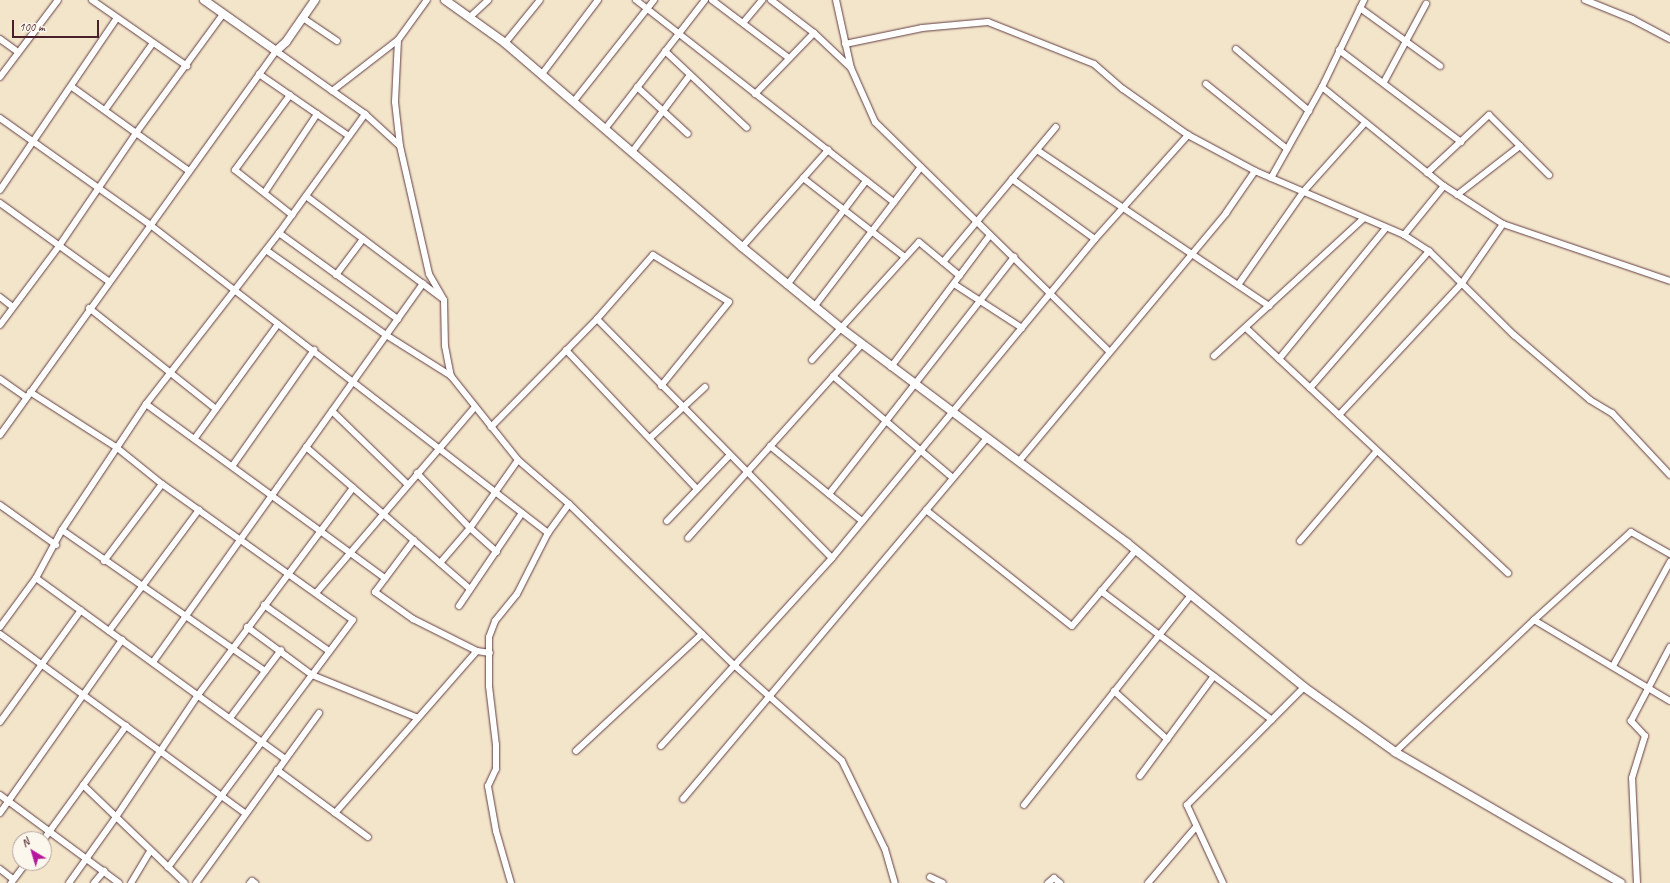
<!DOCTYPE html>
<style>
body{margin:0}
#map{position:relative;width:1670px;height:883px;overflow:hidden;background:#f3e5ca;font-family:Caveat,sans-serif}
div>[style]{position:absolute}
.roads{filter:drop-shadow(0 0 1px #633d43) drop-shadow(0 0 1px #633d43)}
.minor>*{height:6px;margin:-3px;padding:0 3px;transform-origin:3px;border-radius:3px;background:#fff}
.major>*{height:8px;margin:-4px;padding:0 4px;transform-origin:4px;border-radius:4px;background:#fff}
span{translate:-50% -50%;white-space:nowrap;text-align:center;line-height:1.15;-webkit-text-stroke:3px #fbf7ec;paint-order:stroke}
.north{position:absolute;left:12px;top:831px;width:40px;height:40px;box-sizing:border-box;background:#fbf7ec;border:1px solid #b4a19f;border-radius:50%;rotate:322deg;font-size:11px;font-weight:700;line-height:16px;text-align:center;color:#4a1f2b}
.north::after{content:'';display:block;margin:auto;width:14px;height:18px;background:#b5179e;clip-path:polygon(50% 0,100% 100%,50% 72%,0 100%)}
.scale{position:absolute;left:12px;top:20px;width:87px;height:18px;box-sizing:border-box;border:2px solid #4a1f2b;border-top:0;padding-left:5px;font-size:12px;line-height:14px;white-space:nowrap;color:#4a1f2b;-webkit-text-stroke:3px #fbf7ec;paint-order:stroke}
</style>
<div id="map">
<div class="roads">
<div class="minor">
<i style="left:92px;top:0;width:116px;rotate:34.8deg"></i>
<i style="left:636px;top:0;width:328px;rotate:38.1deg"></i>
<i style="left:712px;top:0;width:96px;rotate:37deg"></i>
<i style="left:771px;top:0;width:54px;rotate:37.5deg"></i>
<i style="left:814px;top:33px;width:51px;rotate:43.4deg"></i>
<i style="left:851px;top:68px;width:59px;rotate:66deg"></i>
<i style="left:875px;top:122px;width:327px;rotate:44.4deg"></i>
<i style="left:836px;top:0;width:70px;rotate:77.6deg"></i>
<i style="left:1585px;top:0;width:51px;rotate:22deg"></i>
<i style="left:1632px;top:19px;width:43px;rotate:27.8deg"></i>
<i style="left:1360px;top:8px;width:99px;rotate:35.9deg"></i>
<i style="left:470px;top:17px;width:25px;rotate:-43deg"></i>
<i style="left:303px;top:18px;width:41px;rotate:34.1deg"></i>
<i style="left:743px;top:23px;width:30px;rotate:-50deg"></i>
<i style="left:0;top:39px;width:22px;rotate:36deg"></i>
<i style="left:398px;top:40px;width:62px;rotate:92.8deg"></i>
<i style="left:395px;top:102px;width:44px;rotate:83.5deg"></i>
<i style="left:400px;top:146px;width:131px;rotate:77.2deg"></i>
<i style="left:429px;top:274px;width:30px;rotate:60deg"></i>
<i style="left:444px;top:300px;width:46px;rotate:88.8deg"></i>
<i style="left:445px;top:346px;width:31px;rotate:79deg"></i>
<i style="left:505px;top:43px;width:55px;rotate:-50.9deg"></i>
<i style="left:845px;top:44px;width:79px;rotate:-11.7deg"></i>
<i style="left:922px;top:28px;width:66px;rotate:-5.2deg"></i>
<i style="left:988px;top:22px;width:114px;rotate:21.6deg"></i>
<i style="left:1094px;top:64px;width:38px;rotate:41deg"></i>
<i style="left:1123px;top:89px;width:80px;rotate:35.3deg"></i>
<i style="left:1188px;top:135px;width:76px;rotate:28.2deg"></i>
<i style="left:1255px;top:171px;width:162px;rotate:23.2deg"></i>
<i style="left:1404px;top:235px;width:30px;rotate:33deg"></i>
<i style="left:1429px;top:251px;width:120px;rotate:44.7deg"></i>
<i style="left:1514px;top:335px;width:100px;rotate:40.5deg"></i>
<i style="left:1590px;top:400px;width:26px;rotate:31deg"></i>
<i style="left:1612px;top:413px;width:85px;rotate:46.9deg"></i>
<i style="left:1236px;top:49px;width:96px;rotate:40.3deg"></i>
<i style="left:1339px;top:50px;width:153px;rotate:37deg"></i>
<i style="left:665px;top:51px;width:112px;rotate:43.2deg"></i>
<i style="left:259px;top:74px;width:109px;rotate:34.6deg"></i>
<i style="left:542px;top:74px;width:93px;rotate:-52.9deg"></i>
<i style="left:0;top:77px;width:96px;rotate:-53deg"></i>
<i style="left:1384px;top:82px;width:89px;rotate:-61.7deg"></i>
<i style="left:1206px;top:84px;width:104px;rotate:38.7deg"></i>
<i style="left:72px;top:87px;width:144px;rotate:35.7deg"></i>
<i style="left:637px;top:87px;width:69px;rotate:42.7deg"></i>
<i style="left:1322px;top:87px;width:157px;rotate:39.1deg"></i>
<i style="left:1444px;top:186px;width:70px;rotate:32.8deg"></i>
<i style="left:1503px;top:224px;width:176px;rotate:18.8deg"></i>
<i style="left:332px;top:91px;width:83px;rotate:-37.7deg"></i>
<i style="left:398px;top:40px;width:49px;rotate:-54.1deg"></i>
<i style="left:755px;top:94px;width:85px;rotate:-46deg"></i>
<i style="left:290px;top:95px;width:93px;rotate:126.3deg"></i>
<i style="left:235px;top:170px;width:73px;rotate:38.3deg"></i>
<i style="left:574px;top:101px;width:129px;rotate:-51.6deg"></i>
<i style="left:105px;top:110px;width:82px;rotate:-54.4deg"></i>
<i style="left:0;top:118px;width:183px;rotate:35.4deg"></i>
<i style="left:149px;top:224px;width:505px;rotate:37.76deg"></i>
<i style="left:605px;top:129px;width:163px;rotate:-52.2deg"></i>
<i style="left:1037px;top:150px;width:280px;rotate:33.9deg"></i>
<i style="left:632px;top:152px;width:96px;rotate:-53deg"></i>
<i style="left:1427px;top:173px;width:85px;rotate:-43.1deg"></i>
<i style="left:1489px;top:115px;width:85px;rotate:45deg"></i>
<i style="left:803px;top:178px;width:129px;rotate:37.8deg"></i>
<i style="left:1271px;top:178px;width:104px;rotate:-60.7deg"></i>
<i style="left:1322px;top:87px;width:97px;rotate:-64.2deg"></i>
<i style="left:1012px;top:179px;width:102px;rotate:35.9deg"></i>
<i style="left:0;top:190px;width:208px;rotate:-55.8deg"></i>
<i style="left:265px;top:192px;width:94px;rotate:-56.3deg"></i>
<i style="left:1457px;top:195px;width:80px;rotate:-37.9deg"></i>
<i style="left:306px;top:196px;width:170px;rotate:36.9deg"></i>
<i style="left:0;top:203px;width:133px;rotate:35.8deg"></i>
<i style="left:279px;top:233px;width:147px;rotate:35.9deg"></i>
<i style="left:1404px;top:235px;width:63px;rotate:-50.8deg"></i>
<i style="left:742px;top:247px;width:130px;rotate:-48.4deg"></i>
<i style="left:266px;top:250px;width:147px;rotate:35.3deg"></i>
<i style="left:386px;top:335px;width:77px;rotate:32.2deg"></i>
<i style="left:451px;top:376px;width:107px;rotate:51.4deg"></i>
<i style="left:518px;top:460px;width:67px;rotate:40.8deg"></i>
<i style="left:569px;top:504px;width:231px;rotate:44.3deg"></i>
<i style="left:734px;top:665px;width:144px;rotate:41.6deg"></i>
<i style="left:842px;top:761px;width:98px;rotate:64deg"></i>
<i style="left:885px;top:849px;width:35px;rotate:74deg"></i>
<i style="left:943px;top:262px;width:176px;rotate:-50.1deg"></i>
<i style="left:336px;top:275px;width:45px;rotate:-53.1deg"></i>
<i style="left:954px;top:284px;width:81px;rotate:32.9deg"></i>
<i style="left:787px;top:285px;width:131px;rotate:-52.8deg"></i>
<i style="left:1238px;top:285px;width:113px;rotate:-55deg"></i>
<i style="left:1303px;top:192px;width:93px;rotate:-48.1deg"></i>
<i style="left:0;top:297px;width:16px;rotate:38deg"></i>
<i style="left:814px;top:307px;width:176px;rotate:-52.6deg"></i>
<i style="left:89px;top:308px;width:162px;rotate:38.5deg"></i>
<i style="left:597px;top:319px;width:335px;rotate:45.5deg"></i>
<i style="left:0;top:325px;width:99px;rotate:-53.2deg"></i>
<i style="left:59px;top:246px;width:137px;rotate:-55.7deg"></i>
<i style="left:136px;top:133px;width:147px;rotate:-53.8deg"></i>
<i style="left:1246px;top:328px;width:359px;rotate:43.1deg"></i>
<i style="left:566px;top:350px;width:191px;rotate:46.7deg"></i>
<i style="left:1214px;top:356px;width:202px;rotate:-42.6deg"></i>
<i style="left:1279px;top:359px;width:169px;rotate:-50.8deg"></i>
<i style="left:812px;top:360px;width:159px;rotate:-47.8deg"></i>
<i style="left:919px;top:242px;width:53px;rotate:39.7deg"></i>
<i style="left:891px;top:367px;width:165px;rotate:-53.1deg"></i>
<i style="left:833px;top:376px;width:157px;rotate:40.4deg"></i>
<i style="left:0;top:379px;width:32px;rotate:35deg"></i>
<i style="left:1310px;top:388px;width:181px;rotate:-49deg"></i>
<i style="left:30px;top:392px;width:102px;rotate:32.6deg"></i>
<i style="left:116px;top:447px;width:59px;rotate:38.8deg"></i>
<i style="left:162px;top:484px;width:234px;rotate:35.5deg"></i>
<i style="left:353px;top:620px;width:309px;rotate:126.8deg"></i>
<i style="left:146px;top:404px;width:296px;rotate:36.1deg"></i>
<i style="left:332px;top:411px;width:105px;rotate:44.2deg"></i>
<i style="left:1339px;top:415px;width:180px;rotate:-47deg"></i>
<i style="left:1462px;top:283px;width:72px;rotate:-55.2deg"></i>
<i style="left:491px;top:427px;width:151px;rotate:-45.5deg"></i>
<i style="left:597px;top:319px;width:85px;rotate:-48.8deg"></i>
<i style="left:653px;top:255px;width:89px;rotate:31.7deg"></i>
<i style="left:729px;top:302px;width:108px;rotate:129deg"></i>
<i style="left:0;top:435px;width:473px;rotate:-54.3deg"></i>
<i style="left:276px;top:51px;width:109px;rotate:35.3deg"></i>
<i style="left:365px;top:114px;width:47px;rotate:42.4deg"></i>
<i style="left:195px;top:438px;width:141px;rotate:-53.9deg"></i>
<i style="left:650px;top:438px;width:75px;rotate:-42.8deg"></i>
<i style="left:770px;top:446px;width:119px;rotate:39.2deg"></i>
<i style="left:306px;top:447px;width:217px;rotate:40.9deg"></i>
<i style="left:1019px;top:461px;width:323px;rotate:-50.1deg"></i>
<i style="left:1226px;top:213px;width:51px;rotate:-55.4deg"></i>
<i style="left:233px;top:465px;width:141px;rotate:-54.8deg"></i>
<i style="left:417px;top:473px;width:76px;rotate:46.1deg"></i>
<i style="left:470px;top:528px;width:36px;rotate:42deg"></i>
<i style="left:829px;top:494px;width:301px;rotate:-52deg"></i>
<i style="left:0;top:505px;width:69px;rotate:35.5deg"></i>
<i style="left:926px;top:510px;width:186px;rotate:38.5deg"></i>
<i style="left:1072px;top:626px;width:99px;rotate:-49.9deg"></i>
<i style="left:667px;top:521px;width:90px;rotate:-46.4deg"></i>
<i style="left:62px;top:530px;width:247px;rotate:34.8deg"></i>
<i style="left:688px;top:538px;width:261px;rotate:-48.1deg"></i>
<i style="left:414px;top:540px;width:65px;rotate:126.9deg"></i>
<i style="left:375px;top:592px;width:47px;rotate:35.4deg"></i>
<i style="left:413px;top:619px;width:72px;rotate:26.6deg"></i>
<i style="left:477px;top:651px;width:13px;rotate:9deg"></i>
<i style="left:1300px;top:541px;width:118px;rotate:-49.5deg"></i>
<i style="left:104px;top:561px;width:96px;rotate:-53deg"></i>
<i style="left:440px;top:563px;width:46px;rotate:-49.4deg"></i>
<i style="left:470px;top:528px;width:83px;rotate:-54.8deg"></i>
<i style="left:36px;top:578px;width:308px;rotate:36deg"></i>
<i style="left:1101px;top:591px;width:214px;rotate:37deg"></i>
<i style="left:316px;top:593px;width:245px;rotate:-49.5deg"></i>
<i style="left:264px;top:605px;width:80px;rotate:35.3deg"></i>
<i style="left:459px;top:606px;width:112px;rotate:-55.9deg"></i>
<i style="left:1534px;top:620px;width:158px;rotate:30.8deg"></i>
<i style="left:0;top:627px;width:61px;rotate:-53.7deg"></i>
<i style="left:36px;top:578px;width:55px;rotate:-61.6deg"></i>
<i style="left:62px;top:530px;width:151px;rotate:-56.3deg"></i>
<i style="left:146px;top:404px;width:217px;rotate:-52.1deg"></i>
<i style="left:279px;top:233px;width:147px;rotate:-54.1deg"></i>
<i style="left:247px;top:627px;width:81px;rotate:36.4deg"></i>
<i style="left:312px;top:675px;width:114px;rotate:22.1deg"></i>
<i style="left:109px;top:631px;width:151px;rotate:-53.4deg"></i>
<i style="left:0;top:634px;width:303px;rotate:36.2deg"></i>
<i style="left:153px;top:662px;width:465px;rotate:-54.5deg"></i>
<i style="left:1613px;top:666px;width:119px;rotate:-61.3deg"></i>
<i style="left:1114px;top:691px;width:72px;rotate:42.2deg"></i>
<i style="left:230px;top:718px;width:85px;rotate:-53.1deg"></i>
<i style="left:0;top:722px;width:138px;rotate:-54.1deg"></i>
<i style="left:661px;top:746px;width:254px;rotate:-47.7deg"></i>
<i style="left:832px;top:558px;width:413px;rotate:-50.5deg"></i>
<i style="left:1095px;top:239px;width:140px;rotate:-48.2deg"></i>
<i style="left:576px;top:751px;width:172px;rotate:-42.9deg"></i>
<i style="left:1395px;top:752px;width:192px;rotate:-43.5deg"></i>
<i style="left:1534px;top:620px;width:131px;rotate:-42.2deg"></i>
<i style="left:1631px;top:532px;width:45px;rotate:29.4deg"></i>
<i style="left:277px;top:770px;width:113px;rotate:36.4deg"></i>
<i style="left:1140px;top:776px;width:124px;rotate:-53.5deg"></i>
<i style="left:83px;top:785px;width:141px;rotate:43.9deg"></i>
<i style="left:0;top:795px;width:148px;rotate:36.5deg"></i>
<i style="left:683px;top:799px;width:472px;rotate:-49.9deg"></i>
<i style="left:1024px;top:805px;width:268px;rotate:-51.5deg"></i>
<i style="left:0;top:813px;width:212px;rotate:-54.8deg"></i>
<i style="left:335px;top:813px;width:215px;rotate:-48.8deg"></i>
<i style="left:44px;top:839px;width:140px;rotate:-54deg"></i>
<i style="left:0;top:869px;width:16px;rotate:38deg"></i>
<i style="left:930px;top:877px;width:14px;rotate:25deg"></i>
<i style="left:11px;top:883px;width:25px;rotate:-53deg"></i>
<i style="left:69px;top:883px;width:81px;rotate:-54.5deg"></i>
<i style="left:116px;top:817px;width:147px;rotate:-56.1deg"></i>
<i style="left:198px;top:695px;width:259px;rotate:-53.2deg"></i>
<i style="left:94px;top:883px;width:16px;rotate:-50deg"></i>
<i style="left:131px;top:883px;width:37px;rotate:-59deg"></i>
<i style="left:196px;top:883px;width:210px;rotate:-54.1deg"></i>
<i style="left:250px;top:883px;width:3px;rotate:-45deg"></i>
<i style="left:252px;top:881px;width:4px;rotate:34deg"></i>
<i style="left:511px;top:883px;width:54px;rotate:-106.1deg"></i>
<i style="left:496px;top:831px;width:46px;rotate:-100.1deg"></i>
<i style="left:488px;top:786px;width:19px;rotate:-65deg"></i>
<i style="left:496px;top:769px;width:24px;rotate:-90deg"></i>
<i style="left:496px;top:745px;width:59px;rotate:-96.8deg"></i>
<i style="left:489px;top:686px;width:49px;rotate:-90deg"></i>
<i style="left:489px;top:637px;width:17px;rotate:-69deg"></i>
<i style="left:495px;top:621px;width:35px;rotate:-51deg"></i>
<i style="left:517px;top:594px;width:68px;rotate:-63.1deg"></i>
<i style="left:548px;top:533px;width:36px;rotate:-54deg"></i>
<i style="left:1048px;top:883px;width:8px;rotate:-40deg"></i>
<i style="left:1054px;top:878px;width:8px;rotate:40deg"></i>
<i style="left:1148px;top:883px;width:74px;rotate:-49.4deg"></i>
<i style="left:1223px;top:883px;width:86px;rotate:-114.8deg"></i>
<i style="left:1187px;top:805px;width:166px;rotate:-45.2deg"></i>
<i style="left:1637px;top:883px;width:105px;rotate:-92.7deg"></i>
<i style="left:1632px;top:778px;width:44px;rotate:-72.8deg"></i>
<i style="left:1645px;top:736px;width:21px;rotate:-133deg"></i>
<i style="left:1631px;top:721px;width:84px;rotate:-62.2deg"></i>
</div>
<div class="major">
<i style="left:204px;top:0;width:88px;rotate:35.3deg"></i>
<i style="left:276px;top:51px;width:13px;rotate:-42deg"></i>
<i style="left:286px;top:42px;width:51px;rotate:-55.4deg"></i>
<i style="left:445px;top:0;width:74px;rotate:35.6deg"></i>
<i style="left:505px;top:43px;width:313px;rotate:40.7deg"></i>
<i style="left:742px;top:247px;width:128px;rotate:39.3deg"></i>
<i style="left:841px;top:328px;width:358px;rotate:36.9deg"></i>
<i style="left:1127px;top:543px;width:228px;rotate:39.1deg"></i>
<i style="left:1304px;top:687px;width:112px;rotate:35.5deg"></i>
<i style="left:1395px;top:752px;width:261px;rotate:30.1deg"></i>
</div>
</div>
<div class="north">N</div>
<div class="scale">100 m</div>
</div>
